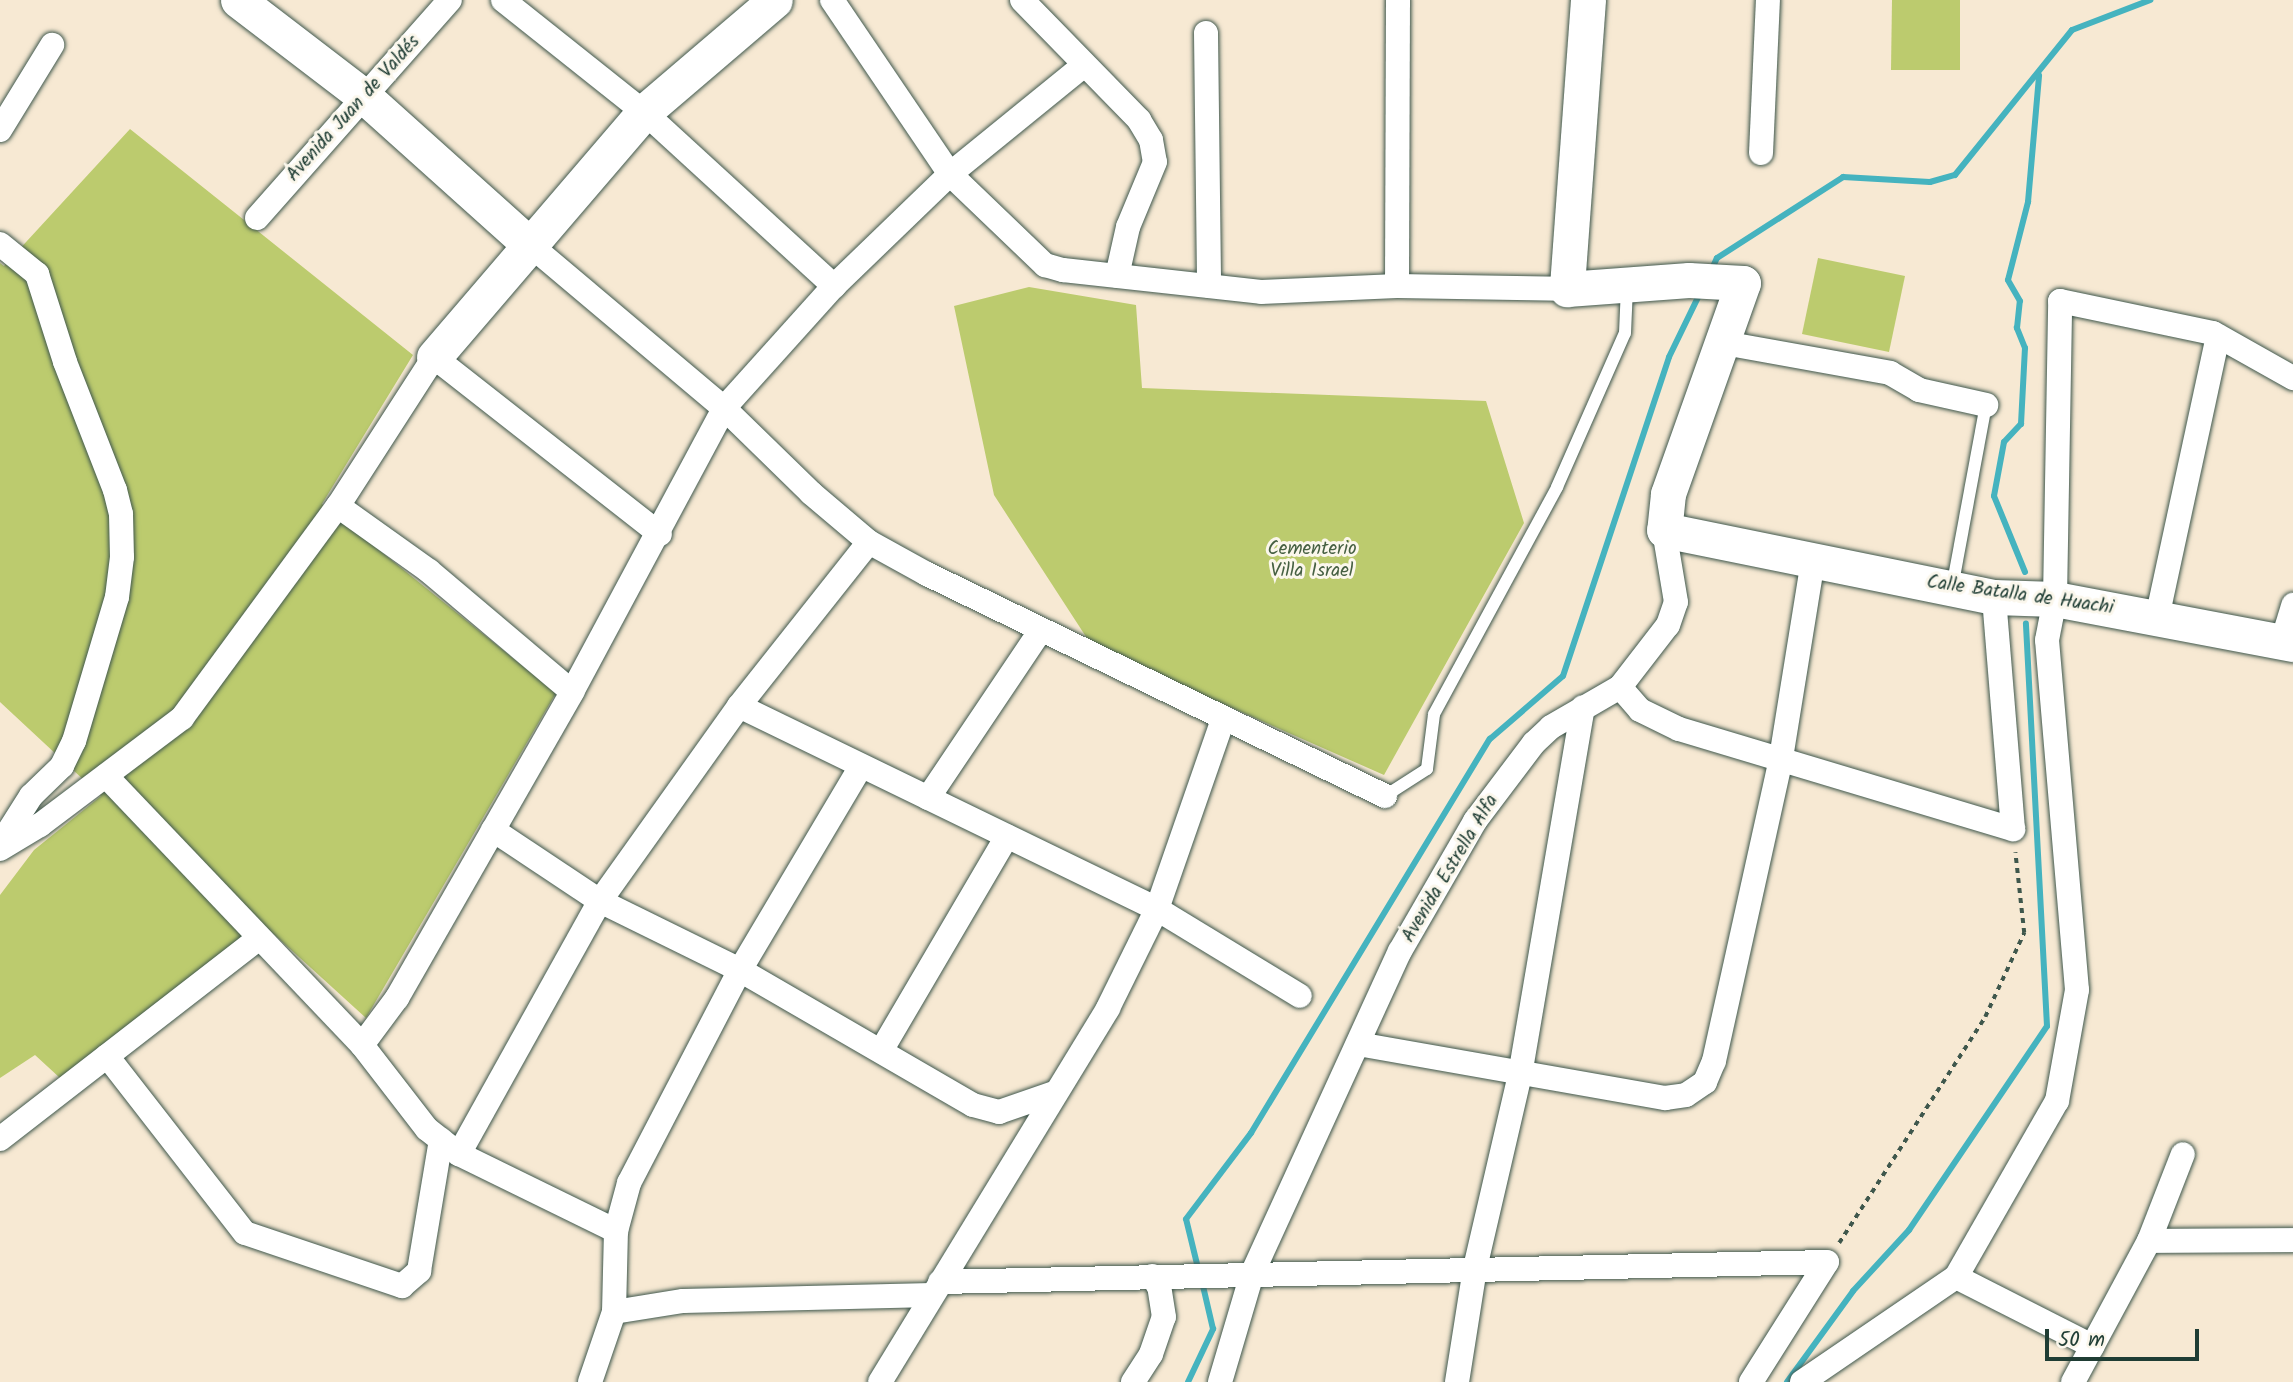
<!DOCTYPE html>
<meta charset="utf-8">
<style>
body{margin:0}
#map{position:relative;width:2293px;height:1382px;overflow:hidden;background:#f7e9d3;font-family:Kalam,sans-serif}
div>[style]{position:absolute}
.green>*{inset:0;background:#bccb6e}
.stream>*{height:6px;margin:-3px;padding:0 3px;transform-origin:3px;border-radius:3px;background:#45b3bf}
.path>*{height:3.5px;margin-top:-1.75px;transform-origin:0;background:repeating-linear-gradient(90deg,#3f574c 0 5px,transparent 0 10px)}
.roads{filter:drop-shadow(0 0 2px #3f574c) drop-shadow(0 0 2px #3f574c)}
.lane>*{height:12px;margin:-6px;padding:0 6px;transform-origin:6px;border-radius:6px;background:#fff}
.street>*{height:24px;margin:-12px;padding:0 12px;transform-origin:12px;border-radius:12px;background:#fff}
.secondary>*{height:35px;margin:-17.5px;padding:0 17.5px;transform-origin:17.5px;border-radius:17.5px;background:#fff}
span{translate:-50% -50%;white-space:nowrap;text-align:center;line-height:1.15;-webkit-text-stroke:6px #fbf7ec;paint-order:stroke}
.street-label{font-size:19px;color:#1f3d34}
.park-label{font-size:19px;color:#466042}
.scale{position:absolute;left:2045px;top:1329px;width:154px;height:32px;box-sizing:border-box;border:4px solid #1f3d34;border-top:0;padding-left:9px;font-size:21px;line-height:24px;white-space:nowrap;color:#1f3d34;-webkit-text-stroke:5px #fbf7ec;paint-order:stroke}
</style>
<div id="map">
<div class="green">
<i style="clip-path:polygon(1892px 0,1960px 0,1960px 70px,1891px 70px)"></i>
<i style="clip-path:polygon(130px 129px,413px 355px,322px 504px,556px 693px,366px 1018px,267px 928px,60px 1078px,35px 1055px,0 1078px,0 895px,34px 850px,101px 796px,0 702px,0 263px,4px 266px)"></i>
<i style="clip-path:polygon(1818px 258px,1905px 276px,1889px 352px,1802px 334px)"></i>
<i style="clip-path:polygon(1029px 287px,1136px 305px,1142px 388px,1486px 401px,1524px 523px,1384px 775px,1092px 646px,994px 495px,954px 306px)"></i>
</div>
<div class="stream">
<i style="left:1712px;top:269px;width:12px;rotate:-66deg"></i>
<i style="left:1717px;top:258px;width:150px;rotate:-32.7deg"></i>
<i style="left:1843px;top:177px;width:87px;rotate:3.3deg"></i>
<i style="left:1930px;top:182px;width:26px;rotate:-16deg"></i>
<i style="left:1955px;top:175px;width:186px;rotate:-51.1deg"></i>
<i style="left:2072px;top:30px;width:84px;rotate:-21deg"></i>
<i style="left:2025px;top:572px;width:82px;rotate:-112.2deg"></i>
<i style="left:1994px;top:496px;width:55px;rotate:-79.5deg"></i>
<i style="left:2004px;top:442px;width:25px;rotate:-47deg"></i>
<i style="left:2021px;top:424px;width:76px;rotate:-87deg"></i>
<i style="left:2025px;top:348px;width:22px;rotate:-112deg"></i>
<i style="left:2017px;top:328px;width:27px;rotate:-84deg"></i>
<i style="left:2020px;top:301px;width:24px;rotate:-120deg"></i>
<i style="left:2008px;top:280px;width:81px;rotate:-75.6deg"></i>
<i style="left:2028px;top:202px;width:127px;rotate:-85deg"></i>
<i style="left:1197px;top:1264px;width:46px;rotate:-103.7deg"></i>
<i style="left:1186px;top:1219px;width:108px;rotate:-52.9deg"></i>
<i style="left:1251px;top:1133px;width:461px;rotate:-58.8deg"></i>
<i style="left:1490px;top:739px;width:96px;rotate:-40.8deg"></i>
<i style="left:1563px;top:676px;width:336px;rotate:-71.6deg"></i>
<i style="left:1669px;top:357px;width:73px;rotate:-64.1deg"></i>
<i style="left:1188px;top:1382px;width:59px;rotate:-64.7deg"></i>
<i style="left:1213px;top:1329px;width:44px;rotate:-103.1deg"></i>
<i style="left:1787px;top:1382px;width:112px;rotate:-54deg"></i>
<i style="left:1853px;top:1291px;width:83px;rotate:-47.4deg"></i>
<i style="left:1909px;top:1230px;width:246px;rotate:-55.9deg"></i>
<i style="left:2047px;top:1026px;width:403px;rotate:-93deg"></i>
</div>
<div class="path">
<i style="left:1839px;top:1243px;width:269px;rotate:-57.1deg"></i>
<i style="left:1985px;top:1017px;width:93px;rotate:-65.1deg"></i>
<i style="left:2024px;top:933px;width:81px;rotate:-96.3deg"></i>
</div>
<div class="roads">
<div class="lane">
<i style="left:1952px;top:588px;width:186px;rotate:-79.5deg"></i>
<i style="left:1385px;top:796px;width:50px;rotate:-32.7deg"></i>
<i style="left:1427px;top:769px;width:55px;rotate:-82.7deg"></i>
<i style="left:1434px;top:714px;width:258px;rotate:-61.5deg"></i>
<i style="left:1557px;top:487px;width:168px;rotate:-66.2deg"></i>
<i style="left:1625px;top:333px;width:45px;rotate:-87.5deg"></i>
</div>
<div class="street">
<i style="left:503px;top:0;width:180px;rotate:38.5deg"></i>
<i style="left:644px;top:112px;width:258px;rotate:42.5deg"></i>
<i style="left:832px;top:0;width:210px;rotate:55.9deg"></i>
<i style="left:950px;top:174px;width:132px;rotate:43.8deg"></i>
<i style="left:1045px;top:265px;width:19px;rotate:16deg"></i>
<i style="left:1063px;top:270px;width:199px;rotate:6.3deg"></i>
<i style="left:1261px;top:292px;width:136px;rotate:-2.5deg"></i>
<i style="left:1397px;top:286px;width:170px;rotate:1deg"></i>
<i style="left:1022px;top:0;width:168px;rotate:45.7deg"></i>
<i style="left:1139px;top:120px;width:23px;rotate:59deg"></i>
<i style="left:1151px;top:140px;width:22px;rotate:80deg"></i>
<i style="left:1155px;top:162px;width:70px;rotate:112.6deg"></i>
<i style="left:1128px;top:227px;width:50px;rotate:102.7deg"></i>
<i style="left:1206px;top:33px;width:253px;rotate:89.3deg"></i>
<i style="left:0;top:130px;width:100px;rotate:-58.5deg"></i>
<i style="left:1761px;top:153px;width:153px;rotate:-87.4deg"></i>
<i style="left:257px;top:218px;width:291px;rotate:-48.5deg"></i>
<i style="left:0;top:244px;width:48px;rotate:39deg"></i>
<i style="left:37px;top:274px;width:92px;rotate:72.3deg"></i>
<i style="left:65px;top:362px;width:137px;rotate:68.7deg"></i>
<i style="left:115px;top:490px;width:25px;rotate:76deg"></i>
<i style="left:121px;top:514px;width:43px;rotate:88.7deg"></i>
<i style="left:122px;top:557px;width:40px;rotate:97.1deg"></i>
<i style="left:117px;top:597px;width:150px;rotate:106.6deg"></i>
<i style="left:74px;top:741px;width:28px;rotate:116deg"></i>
<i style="left:62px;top:766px;width:43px;rotate:135.9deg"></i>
<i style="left:31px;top:796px;width:58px;rotate:122.3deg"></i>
<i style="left:529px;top:244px;width:255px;rotate:40.1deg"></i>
<i style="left:724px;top:408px;width:122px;rotate:44.3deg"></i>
<i style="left:811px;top:493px;width:76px;rotate:40.2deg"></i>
<i style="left:869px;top:542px;width:66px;rotate:28.9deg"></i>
<i style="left:927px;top:574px;width:509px;rotate:25.86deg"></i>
<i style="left:1397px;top:286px;width:286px;rotate:-89.8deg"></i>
<i style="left:1724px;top:343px;width:169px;rotate:10.2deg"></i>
<i style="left:1890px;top:373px;width:34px;rotate:30deg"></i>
<i style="left:1919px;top:390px;width:69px;rotate:12.6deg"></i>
<i style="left:338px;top:506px;width:112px;rotate:35.5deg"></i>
<i style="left:429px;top:571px;width:187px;rotate:40.2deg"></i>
<i style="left:2157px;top:618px;width:288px;rotate:-77.8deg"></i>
<i style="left:2282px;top:642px;width:39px;rotate:-73deg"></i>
<i style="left:1620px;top:687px;width:30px;rotate:49deg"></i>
<i style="left:1640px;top:710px;width:43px;rotate:26deg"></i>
<i style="left:1679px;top:729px;width:349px;rotate:16.7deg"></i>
<i style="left:2013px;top:829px;width:233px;rotate:-94.7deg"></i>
<i style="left:739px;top:706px;width:465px;rotate:25.9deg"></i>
<i style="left:1157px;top:909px;width:167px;rotate:31.3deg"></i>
<i style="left:106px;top:776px;width:371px;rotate:46.4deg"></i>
<i style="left:362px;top:1045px;width:106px;rotate:52.3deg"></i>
<i style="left:427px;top:1129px;width:41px;rotate:38deg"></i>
<i style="left:459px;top:1154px;width:175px;rotate:26.1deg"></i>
<i style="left:928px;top:798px;width:202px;rotate:-56.1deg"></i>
<i style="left:493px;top:830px;width:128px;rotate:33.6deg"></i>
<i style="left:600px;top:901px;width:156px;rotate:26.2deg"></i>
<i style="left:740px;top:970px;width:269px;rotate:30.1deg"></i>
<i style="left:973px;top:1105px;width:27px;rotate:15deg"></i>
<i style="left:999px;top:1112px;width:58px;rotate:-19.1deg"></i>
<i style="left:0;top:849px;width:47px;rotate:-31deg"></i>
<i style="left:40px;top:825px;width:178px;rotate:-37deg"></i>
<i style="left:182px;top:718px;width:263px;rotate:-53.7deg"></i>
<i style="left:338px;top:506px;width:177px;rotate:-57.2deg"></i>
<i style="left:434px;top:357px;width:287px;rotate:38.1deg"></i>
<i style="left:1358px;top:1044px;width:312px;rotate:10deg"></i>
<i style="left:1665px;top:1098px;width:21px;rotate:-8deg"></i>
<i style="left:1686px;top:1095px;width:23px;rotate:-34deg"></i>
<i style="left:1705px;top:1082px;width:23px;rotate:-67deg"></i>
<i style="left:1714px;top:1061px;width:310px;rotate:-77.5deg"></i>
<i style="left:1781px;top:758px;width:201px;rotate:-80.8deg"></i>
<i style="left:362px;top:1045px;width:59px;rotate:-53.3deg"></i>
<i style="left:397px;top:998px;width:353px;rotate:-60.2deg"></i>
<i style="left:572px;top:692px;width:322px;rotate:-61.8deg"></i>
<i style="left:724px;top:408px;width:164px;rotate:-48deg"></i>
<i style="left:834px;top:286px;width:161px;rotate:-44deg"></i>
<i style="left:950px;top:174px;width:173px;rotate:-39.1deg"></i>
<i style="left:881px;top:1051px;width:249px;rotate:-59.6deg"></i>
<i style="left:107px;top:1056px;width:224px;rotate:52.1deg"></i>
<i style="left:245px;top:1233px;width:166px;rotate:18.7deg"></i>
<i style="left:402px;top:1286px;width:23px;rotate:-41deg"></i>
<i style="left:419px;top:1271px;width:133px;rotate:-80.5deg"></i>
<i style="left:0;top:1139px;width:326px;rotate:-37.8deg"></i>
<i style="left:459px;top:1154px;width:290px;rotate:-60.9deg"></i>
<i style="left:600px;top:901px;width:239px;rotate:-54.5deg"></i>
<i style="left:739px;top:706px;width:209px;rotate:-51.6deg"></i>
<i style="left:2149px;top:1241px;width:144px;rotate:-0.4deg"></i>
<i style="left:1956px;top:1277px;width:153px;rotate:26.9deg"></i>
<i style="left:940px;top:1282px;width:887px;rotate:-1.29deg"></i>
<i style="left:614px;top:1312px;width:70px;rotate:-9.1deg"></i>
<i style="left:683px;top:1301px;width:249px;rotate:-1.4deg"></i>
<i style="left:590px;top:1382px;width:74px;rotate:-71.1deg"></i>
<i style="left:614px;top:1312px;width:81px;rotate:-88.6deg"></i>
<i style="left:616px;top:1231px;width:50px;rotate:-74.8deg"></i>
<i style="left:629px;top:1183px;width:240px;rotate:-62.5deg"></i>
<i style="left:740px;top:970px;width:237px;rotate:-59.3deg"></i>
<i style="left:880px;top:1382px;width:438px;rotate:-58.6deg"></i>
<i style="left:1108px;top:1008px;width:110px;rotate:-63.7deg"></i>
<i style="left:1157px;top:909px;width:200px;rotate:-70.8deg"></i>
<i style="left:1133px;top:1382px;width:33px;rotate:-57deg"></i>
<i style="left:1151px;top:1354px;width:39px;rotate:-71deg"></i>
<i style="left:1164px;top:1317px;width:30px;rotate:-99deg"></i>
<i style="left:1159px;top:1287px;width:13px;rotate:-122deg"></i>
<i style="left:1220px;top:1382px;width:113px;rotate:-73.5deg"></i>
<i style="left:1252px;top:1274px;width:355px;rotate:-65.4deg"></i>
<i style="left:1400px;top:951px;width:150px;rotate:-60deg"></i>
<i style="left:1475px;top:821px;width:98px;rotate:-52.9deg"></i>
<i style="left:1534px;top:743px;width:23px;rotate:-43deg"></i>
<i style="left:1551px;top:727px;width:80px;rotate:-30.1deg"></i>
<i style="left:1620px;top:687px;width:78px;rotate:-52.3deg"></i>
<i style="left:1668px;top:625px;width:24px;rotate:-71deg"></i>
<i style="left:1676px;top:602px;width:73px;rotate:-99.5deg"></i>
<i style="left:1457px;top:1382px;width:115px;rotate:-81deg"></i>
<i style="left:1475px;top:1268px;width:198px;rotate:-76.9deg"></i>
<i style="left:1520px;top:1075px;width:373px;rotate:-80.3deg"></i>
<i style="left:1751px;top:1382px;width:142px;rotate:-57.7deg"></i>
<i style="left:1802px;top:1382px;width:186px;rotate:-34.3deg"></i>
<i style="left:1956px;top:1277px;width:203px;rotate:-60.2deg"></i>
<i style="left:2057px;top:1101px;width:113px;rotate:-79.8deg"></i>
<i style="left:2077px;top:990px;width:351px;rotate:-94.9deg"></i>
<i style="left:2047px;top:640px;width:42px;rotate:-79deg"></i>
<i style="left:2055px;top:599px;width:298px;rotate:-89deg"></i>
<i style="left:2060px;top:301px;width:156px;rotate:11.8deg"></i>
<i style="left:2213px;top:333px;width:92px;rotate:29.4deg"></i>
<i style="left:2073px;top:1382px;width:160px;rotate:-61.7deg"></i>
<i style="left:2149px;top:1241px;width:93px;rotate:-68.7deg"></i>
</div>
<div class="secondary">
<i style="left:238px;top:0;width:161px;rotate:37.4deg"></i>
<i style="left:366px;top:98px;width:219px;rotate:41.9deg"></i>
<i style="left:1588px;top:0;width:290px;rotate:94.2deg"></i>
<i style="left:1567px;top:289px;width:122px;rotate:-4.2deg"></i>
<i style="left:1689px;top:280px;width:54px;rotate:3.2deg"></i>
<i style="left:1743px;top:283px;width:224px;rotate:109.6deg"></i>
<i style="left:1668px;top:494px;width:36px;rotate:96deg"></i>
<i style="left:1664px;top:530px;width:337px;rotate:11.5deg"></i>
<i style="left:1994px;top:597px;width:61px;rotate:1.9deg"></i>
<i style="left:2055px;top:599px;width:242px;rotate:10.7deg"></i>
<i style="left:434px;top:357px;width:323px;rotate:-49.4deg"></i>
<i style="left:644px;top:112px;width:172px;rotate:-40.5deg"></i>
</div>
</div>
<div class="street-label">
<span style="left:354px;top:109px;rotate:-48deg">Avenida Juan de Valdés</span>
<span style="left:2020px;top:596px;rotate:8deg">Calle Batalla de Huachi</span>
<span style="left:1451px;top:869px;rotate:-59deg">Avenida Estrella Alfa</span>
</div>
<div class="park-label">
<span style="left:1312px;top:561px">Cementerio<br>Villa Israel</span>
</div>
<div class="scale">50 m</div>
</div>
